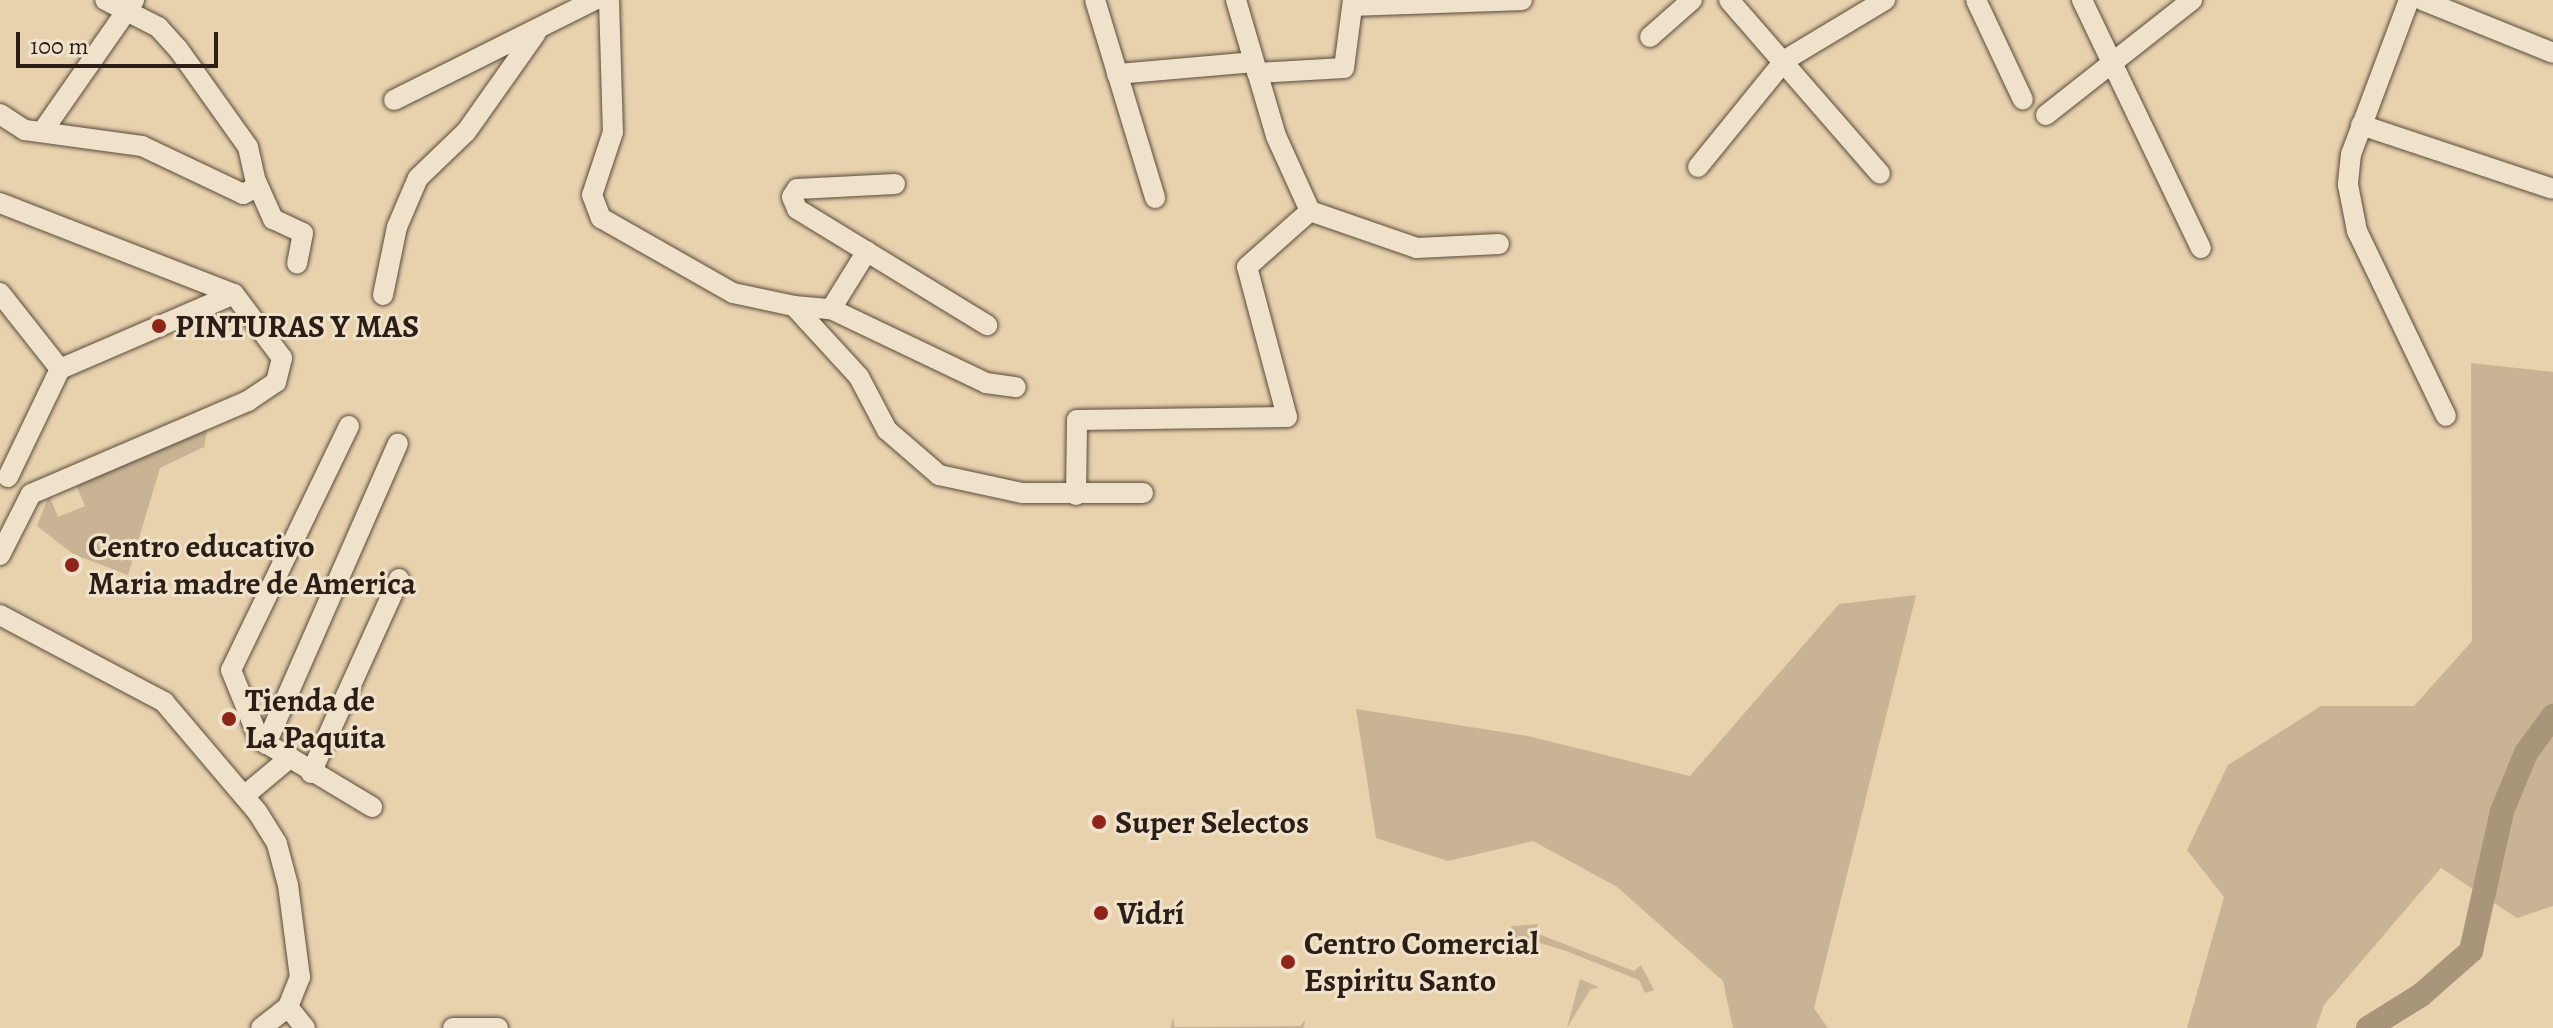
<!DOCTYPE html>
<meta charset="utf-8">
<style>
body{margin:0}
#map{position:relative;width:2553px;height:1028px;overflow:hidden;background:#e8d2ae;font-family:Alegreya,serif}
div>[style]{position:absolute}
.green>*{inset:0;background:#c8b394}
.river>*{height:24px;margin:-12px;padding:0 12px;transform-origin:12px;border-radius:12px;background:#a8957a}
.roads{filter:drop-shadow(0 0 2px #5a4b3c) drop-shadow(0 0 2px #5a4b3c)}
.minor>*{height:20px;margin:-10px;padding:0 10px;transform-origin:10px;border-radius:10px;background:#f0e2ca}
.dots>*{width:22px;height:22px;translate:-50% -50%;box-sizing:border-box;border:4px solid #f0e2ca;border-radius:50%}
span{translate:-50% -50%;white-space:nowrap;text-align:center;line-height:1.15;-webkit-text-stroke:6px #f0e2ca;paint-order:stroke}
.poi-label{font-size:32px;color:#2b1e16;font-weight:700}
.left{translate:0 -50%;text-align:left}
.scale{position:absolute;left:16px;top:32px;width:202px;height:36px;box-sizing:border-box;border:4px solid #2b1e16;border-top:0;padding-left:10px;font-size:24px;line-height:28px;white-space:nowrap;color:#2b1e16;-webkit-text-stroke:6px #f0e2ca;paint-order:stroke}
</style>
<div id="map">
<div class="green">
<i style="clip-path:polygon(2471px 363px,2553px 372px,2553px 906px,2517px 918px,2441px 868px,2324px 1005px,2316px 1028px,2187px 1028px,2224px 897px,2187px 850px,2228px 765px,2321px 706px,2414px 706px,2472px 641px)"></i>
<i style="clip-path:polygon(208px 427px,204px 447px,160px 468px,128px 575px,73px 554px,37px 526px,49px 495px,58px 517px,85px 506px,76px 485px)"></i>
<i style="clip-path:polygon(1916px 595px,1814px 1008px,1828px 1028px,1733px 1028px,1723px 981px,1617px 887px,1533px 841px,1448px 861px,1376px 838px,1356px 709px,1528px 736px,1690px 776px,1839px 604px)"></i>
<i style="clip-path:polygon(1538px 924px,1536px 933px,1634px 971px,1641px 965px,1654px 990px,1645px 993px,1639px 980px,1566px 951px,1518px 936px,1514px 943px,1504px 940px,1512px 926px)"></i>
<i style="clip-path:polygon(1580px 979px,1599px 987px,1590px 990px,1567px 1028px)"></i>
<i style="clip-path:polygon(1173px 1018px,1175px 1027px,1300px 1026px,1305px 1020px,1304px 1028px,1170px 1028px)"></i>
</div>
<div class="river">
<i style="left:2368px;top:1028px;width:62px;rotate:-31.9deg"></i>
<i style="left:2421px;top:995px;width:67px;rotate:-41.3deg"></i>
<i style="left:2471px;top:951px;width:143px;rotate:-77.5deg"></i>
<i style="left:2502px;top:811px;width:63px;rotate:-67.5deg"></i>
<i style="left:2526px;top:753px;width:46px;rotate:-53.9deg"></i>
</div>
<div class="roads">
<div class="minor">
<i style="left:609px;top:0;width:132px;rotate:88.3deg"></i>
<i style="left:613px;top:132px;width:66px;rotate:108.4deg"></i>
<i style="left:592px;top:195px;width:25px;rotate:69deg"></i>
<i style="left:601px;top:218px;width:152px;rotate:29.6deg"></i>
<i style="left:733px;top:293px;width:62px;rotate:12deg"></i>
<i style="left:794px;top:306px;width:96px;rotate:47.5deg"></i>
<i style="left:859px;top:377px;width:60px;rotate:62.2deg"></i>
<i style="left:887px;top:430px;width:69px;rotate:40.9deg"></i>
<i style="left:939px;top:475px;width:85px;rotate:12.2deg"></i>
<i style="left:1022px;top:493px;width:121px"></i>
<i style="left:1095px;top:0;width:207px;rotate:73.1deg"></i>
<i style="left:1236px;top:0;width:142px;rotate:73.6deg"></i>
<i style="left:1276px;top:136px;width:82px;rotate:65.6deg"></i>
<i style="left:1310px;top:211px;width:113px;rotate:19.1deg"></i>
<i style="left:1417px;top:248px;width:82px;rotate:-2.8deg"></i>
<i style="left:1729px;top:0;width:230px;rotate:49deg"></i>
<i style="left:1976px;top:0;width:110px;rotate:64.8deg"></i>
<i style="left:2082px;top:0;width:275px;rotate:64.4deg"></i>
<i style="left:2409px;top:0;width:165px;rotate:110.6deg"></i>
<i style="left:2351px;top:154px;width:31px;rotate:96deg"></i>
<i style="left:2348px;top:185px;width:47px;rotate:78.9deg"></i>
<i style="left:2357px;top:231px;width:205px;rotate:64.3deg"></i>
<i style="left:2422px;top:0;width:141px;rotate:22deg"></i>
<i style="left:1353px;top:6px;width:169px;rotate:-2deg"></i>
<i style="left:1650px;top:37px;width:56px;rotate:-41.4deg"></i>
<i style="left:1257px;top:73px;width:87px;rotate:-3.3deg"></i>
<i style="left:1344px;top:68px;width:69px;rotate:-82.5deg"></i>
<i style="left:1117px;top:74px;width:137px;rotate:-5deg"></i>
<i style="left:394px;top:100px;width:225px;rotate:-26.5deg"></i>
<i style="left:0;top:114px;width:30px;rotate:33deg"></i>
<i style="left:25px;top:130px;width:118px;rotate:7.8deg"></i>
<i style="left:142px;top:146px;width:112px;rotate:25.4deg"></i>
<i style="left:243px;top:194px;width:16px;rotate:-27deg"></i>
<i style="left:257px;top:187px;width:41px;rotate:-102.7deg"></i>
<i style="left:248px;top:147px;width:120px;rotate:-125.5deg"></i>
<i style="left:178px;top:49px;width:30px;rotate:-132deg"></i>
<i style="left:158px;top:27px;width:59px;rotate:-153deg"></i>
<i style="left:2046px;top:115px;width:186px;rotate:-38.2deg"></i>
<i style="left:2361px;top:125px;width:202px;rotate:18.4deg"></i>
<i style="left:42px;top:132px;width:161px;rotate:-55.1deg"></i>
<i style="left:1698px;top:167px;width:138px;rotate:-50.9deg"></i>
<i style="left:1785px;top:60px;width:117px;rotate:-31deg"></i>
<i style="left:256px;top:181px;width:42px;rotate:65.9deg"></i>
<i style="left:273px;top:219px;width:33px;rotate:25deg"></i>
<i style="left:303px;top:233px;width:31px;rotate:101deg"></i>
<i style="left:895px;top:184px;width:98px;rotate:177.1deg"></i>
<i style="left:797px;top:189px;width:9px;rotate:122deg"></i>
<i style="left:792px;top:197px;width:13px;rotate:67deg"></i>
<i style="left:797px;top:209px;width:223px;rotate:31.4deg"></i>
<i style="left:0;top:203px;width:251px;rotate:21.3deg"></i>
<i style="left:234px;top:294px;width:80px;rotate:53.1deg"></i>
<i style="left:282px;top:358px;width:25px;rotate:104deg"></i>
<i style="left:276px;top:382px;width:34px;rotate:146deg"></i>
<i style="left:248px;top:401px;width:236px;rotate:156.8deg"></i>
<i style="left:0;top:293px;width:97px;rotate:51.7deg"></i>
<i style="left:383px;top:295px;width:69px;rotate:-78.4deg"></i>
<i style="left:397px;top:227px;width:53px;rotate:-66.8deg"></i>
<i style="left:418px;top:178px;width:66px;rotate:-43.8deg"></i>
<i style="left:466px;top:132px;width:121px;rotate:-54.7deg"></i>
<i style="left:794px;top:306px;width:37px;rotate:5deg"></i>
<i style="left:831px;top:309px;width:172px;rotate:25.5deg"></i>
<i style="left:986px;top:383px;width:30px;rotate:8deg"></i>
<i style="left:831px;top:309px;width:68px;rotate:-58.2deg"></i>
<i style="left:349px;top:426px;width:271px;rotate:115.8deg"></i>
<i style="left:231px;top:670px;width:74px;rotate:67.9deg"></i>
<i style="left:259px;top:739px;width:132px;rotate:31deg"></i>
<i style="left:8px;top:477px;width:120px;rotate:-64.3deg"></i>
<i style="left:60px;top:369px;width:189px;rotate:-23.3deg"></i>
<i style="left:1076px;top:495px;width:75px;rotate:-89.2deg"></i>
<i style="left:1077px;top:420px;width:210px;rotate:-0.8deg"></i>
<i style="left:1287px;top:417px;width:155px;rotate:-104.9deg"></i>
<i style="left:1247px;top:267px;width:84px;rotate:-41.6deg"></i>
<i style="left:0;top:555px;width:68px;rotate:-63.1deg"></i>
<i style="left:0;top:615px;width:186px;rotate:27.9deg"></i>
<i style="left:164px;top:702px;width:145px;rotate:49.7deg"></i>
<i style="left:258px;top:813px;width:36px;rotate:58deg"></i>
<i style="left:277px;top:844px;width:42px;rotate:75deg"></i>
<i style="left:288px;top:885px;width:93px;rotate:82.6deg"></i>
<i style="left:300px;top:977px;width:32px;rotate:112deg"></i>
<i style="left:288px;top:1007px;width:34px;rotate:142deg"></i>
<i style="left:266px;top:744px;width:328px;rotate:-66.3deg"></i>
<i style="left:311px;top:773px;width:213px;rotate:-65.6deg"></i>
<i style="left:244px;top:796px;width:56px;rotate:-39.9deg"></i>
<i style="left:288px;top:1007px;width:27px;rotate:51deg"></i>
<i style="left:453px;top:1028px;width:45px"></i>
</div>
</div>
<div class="dots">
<i style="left:159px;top:326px;background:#8f2418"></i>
<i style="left:72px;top:565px;background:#8f2418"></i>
<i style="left:229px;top:719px;background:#8f2418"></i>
<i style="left:1099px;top:822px;background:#8f2418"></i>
<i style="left:1101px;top:913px;background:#8f2418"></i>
<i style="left:1288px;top:962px;background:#8f2418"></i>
</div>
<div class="poi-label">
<span class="left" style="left:175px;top:326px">PINTURAS Y MAS</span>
<span class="left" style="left:88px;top:565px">Centro educativo<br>Maria madre de America</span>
<span class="left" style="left:245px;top:719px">Tienda de<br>La Paquita</span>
<span class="left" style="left:1115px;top:822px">Super Selectos</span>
<span class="left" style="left:1117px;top:913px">Vidrí</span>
<span class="left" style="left:1304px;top:962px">Centro Comercial<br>Espiritu Santo</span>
</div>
<div class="scale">100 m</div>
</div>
